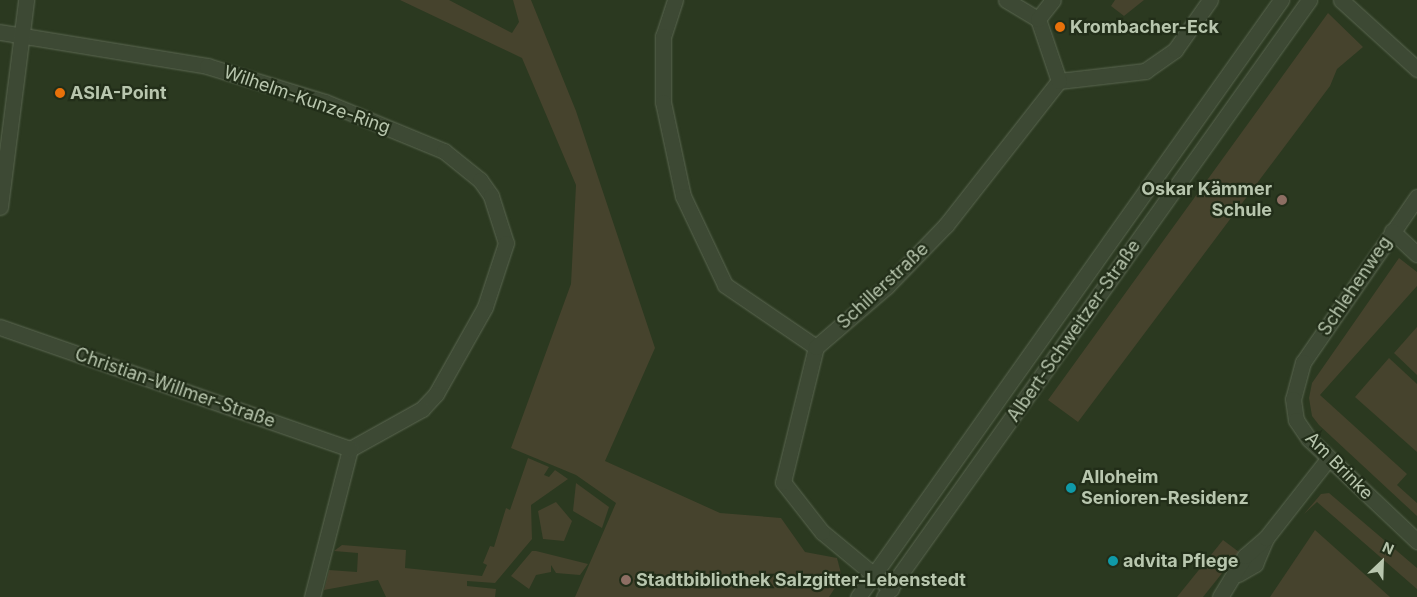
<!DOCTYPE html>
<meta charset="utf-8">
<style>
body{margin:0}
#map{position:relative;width:1417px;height:597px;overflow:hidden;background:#2b3920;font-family:Inter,sans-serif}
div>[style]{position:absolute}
.green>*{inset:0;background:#46432d}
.roads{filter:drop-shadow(0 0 1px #5b6751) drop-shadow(0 0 1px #5b6751)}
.minor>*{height:15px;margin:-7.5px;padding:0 7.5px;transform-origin:7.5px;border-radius:7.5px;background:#3d4934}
.dots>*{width:14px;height:14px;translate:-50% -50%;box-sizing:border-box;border:2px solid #222e19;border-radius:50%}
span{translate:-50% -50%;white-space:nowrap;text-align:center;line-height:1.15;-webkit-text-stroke:4.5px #222e19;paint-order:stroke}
.poi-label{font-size:18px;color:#b8c6ae;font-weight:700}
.left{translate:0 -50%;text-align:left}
.right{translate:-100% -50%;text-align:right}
.street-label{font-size:18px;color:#b8c6ae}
.north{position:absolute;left:1357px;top:537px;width:50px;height:50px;-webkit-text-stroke:4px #222e19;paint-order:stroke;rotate:24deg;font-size:14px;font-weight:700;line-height:20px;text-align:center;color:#b8c6ae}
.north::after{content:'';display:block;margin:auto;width:18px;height:22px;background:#b8c6ae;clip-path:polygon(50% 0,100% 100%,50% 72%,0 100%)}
</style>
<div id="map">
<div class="green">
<i style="clip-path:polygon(400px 0,449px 0,512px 33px,519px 22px,513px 0,531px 0,576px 111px,655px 348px,605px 461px,720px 513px,781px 518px,805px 552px,837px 558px,842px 577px,829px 597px,575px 597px,616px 503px,576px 475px,511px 448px,571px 284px,576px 185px,522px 58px)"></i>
<i style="clip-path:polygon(1115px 0,1144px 0,1124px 16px,1111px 6px)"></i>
<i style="clip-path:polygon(1328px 13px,1363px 47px,1337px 69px,1330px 86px,1078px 422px,1048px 400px)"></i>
<i style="clip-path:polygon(1399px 258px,1417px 272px,1417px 286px,1320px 395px,1407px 474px,1397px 485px,1417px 503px,1417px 516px,1319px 425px,1312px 416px,1309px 398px,1312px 383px)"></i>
<i style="clip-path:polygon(1417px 327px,1417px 375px,1394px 353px)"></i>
<i style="clip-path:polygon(1389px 358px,1417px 384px,1417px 452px,1355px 397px)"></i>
<i style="clip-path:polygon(528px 458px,549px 467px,544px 475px,549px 477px,555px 470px,568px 479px,531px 505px,532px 539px,495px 583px,467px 581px,467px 586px,496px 589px,495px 597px,386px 597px,378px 580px,324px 590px,329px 570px,357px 572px,358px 553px,334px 551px,342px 545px,406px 550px,405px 568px,482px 576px,487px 565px,483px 563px,490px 546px,494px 547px,506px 508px,510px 510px)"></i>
<i style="clip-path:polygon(576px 483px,609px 507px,602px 528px,573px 511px)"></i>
<i style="clip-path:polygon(1329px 493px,1417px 568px,1417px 589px,1317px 502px,1304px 514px,1321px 494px)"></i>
<i style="clip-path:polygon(556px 502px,572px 521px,564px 541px,543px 539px,538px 511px)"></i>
<i style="clip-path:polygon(1315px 530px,1390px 597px,1270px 597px)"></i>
<i style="clip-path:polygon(1223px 540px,1239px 552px,1203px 597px,1177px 597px)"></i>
<i style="clip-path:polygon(532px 551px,536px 551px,588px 564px,580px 575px,556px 573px,551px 565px,551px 572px,536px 575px,529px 589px,511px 576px)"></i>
</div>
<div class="roads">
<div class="minor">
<i style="left:675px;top:0;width:38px;rotate:108deg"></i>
<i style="left:663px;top:36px;width:66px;rotate:90deg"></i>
<i style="left:663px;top:102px;width:96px;rotate:78deg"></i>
<i style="left:683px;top:196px;width:98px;rotate:64.7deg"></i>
<i style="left:725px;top:285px;width:110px;rotate:34.3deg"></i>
<i style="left:1006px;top:0;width:37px;rotate:31deg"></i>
<i style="left:1341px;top:0;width:103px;rotate:42.2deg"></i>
<i style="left:0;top:32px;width:210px;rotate:9.3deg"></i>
<i style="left:207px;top:66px;width:123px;rotate:17deg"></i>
<i style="left:325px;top:102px;width:129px;rotate:22.4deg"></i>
<i style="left:444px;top:151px;width:46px;rotate:38.9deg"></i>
<i style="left:480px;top:180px;width:19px;rotate:55deg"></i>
<i style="left:491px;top:196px;width:49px;rotate:72.3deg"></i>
<i style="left:506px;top:243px;width:67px;rotate:108.2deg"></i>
<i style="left:485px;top:307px;width:100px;rotate:119.4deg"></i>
<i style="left:436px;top:394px;width:21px;rotate:133deg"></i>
<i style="left:422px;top:409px;width:82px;rotate:150.9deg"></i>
<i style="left:350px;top:449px;width:153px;rotate:104.4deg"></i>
<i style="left:1059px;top:81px;width:87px;rotate:-6.6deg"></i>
<i style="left:1145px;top:71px;width:37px;rotate:-35deg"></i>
<i style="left:1175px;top:50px;width:61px;rotate:-55deg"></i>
<i style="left:1417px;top:197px;width:201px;rotate:124.6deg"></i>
<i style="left:1303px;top:362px;width:38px;rotate:105deg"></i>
<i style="left:1293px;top:399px;width:21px;rotate:82deg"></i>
<i style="left:1296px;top:420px;width:23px;rotate:56deg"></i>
<i style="left:1309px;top:439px;width:149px;rotate:43.4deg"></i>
<i style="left:0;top:207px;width:209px;rotate:-82.8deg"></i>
<i style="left:1392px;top:231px;width:34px;rotate:43deg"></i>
<i style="left:0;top:327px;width:371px;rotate:19.2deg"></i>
<i style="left:1238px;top:574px;width:20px;rotate:-30deg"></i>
<i style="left:1255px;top:564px;width:28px;rotate:-67deg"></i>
<i style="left:891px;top:589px;width:89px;rotate:-140.4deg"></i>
<i style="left:822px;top:532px;width:63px;rotate:-128deg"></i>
<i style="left:783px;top:482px;width:139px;rotate:-76.3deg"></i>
<i style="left:816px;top:347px;width:94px;rotate:-40.7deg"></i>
<i style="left:887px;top:286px;width:85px;rotate:-46deg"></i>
<i style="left:946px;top:225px;width:183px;rotate:-51.9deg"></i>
<i style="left:1059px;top:81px;width:65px;rotate:-108.7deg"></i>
<i style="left:1038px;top:19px;width:24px;rotate:-52deg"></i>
<i style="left:858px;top:597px;width:732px;rotate:-54.68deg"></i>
<i style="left:884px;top:597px;width:733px;rotate:-54.55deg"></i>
<i style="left:1220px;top:597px;width:48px;rotate:-58.6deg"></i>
<i style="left:1245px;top:556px;width:28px;rotate:-41deg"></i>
<i style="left:1266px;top:538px;width:100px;rotate:-51.9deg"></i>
</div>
</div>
<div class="dots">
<i style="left:1060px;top:27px;background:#e8710a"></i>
<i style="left:60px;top:93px;background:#e8710a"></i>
<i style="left:1282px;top:200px;background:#8d6e63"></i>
<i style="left:1071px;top:488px;background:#0f9aa8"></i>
<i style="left:1113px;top:561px;background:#0f9aa8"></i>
<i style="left:626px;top:580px;background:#8d6e63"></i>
</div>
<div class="poi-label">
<span class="left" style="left:1070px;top:27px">Krombacher-Eck</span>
<span class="left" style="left:70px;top:93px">ASIA-Point</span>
<span class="right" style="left:1272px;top:200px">Oskar Kämmer<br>Schule</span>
<span class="left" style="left:1081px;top:488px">Alloheim<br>Senioren-Residenz</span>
<span class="left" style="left:1123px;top:561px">advita Pflege</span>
<span class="left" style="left:636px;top:580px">Stadtbibliothek Salzgitter-Lebenstedt</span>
</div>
<div class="street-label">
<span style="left:307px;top:100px;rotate:19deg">Wilhelm-Kunze-Ring</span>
<span style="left:883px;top:286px;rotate:-43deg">Schillerstraße</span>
<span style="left:1355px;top:286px;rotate:-56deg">Schlehenweg</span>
<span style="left:1074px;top:331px;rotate:-55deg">Albert-Schweitzer-Straße</span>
<span style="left:175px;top:388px;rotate:19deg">Christian-Willmer-Straße</span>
<span style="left:1339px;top:466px;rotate:45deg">Am Brinke</span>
</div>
<div class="north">N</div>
</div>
